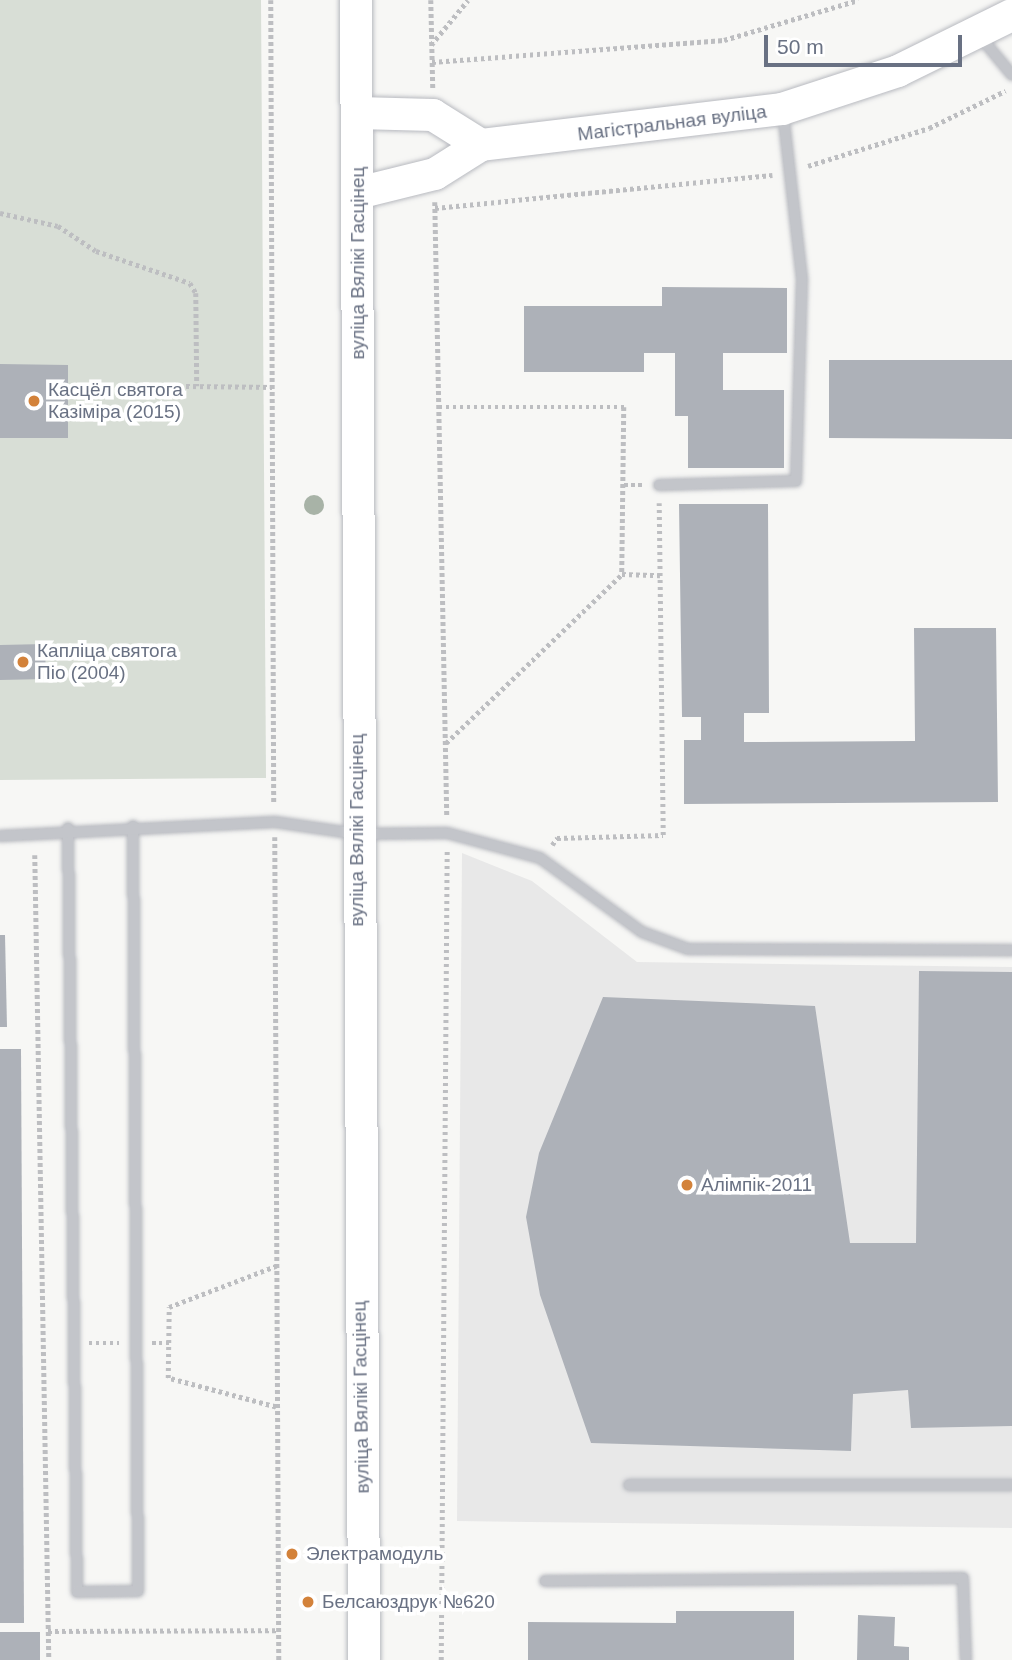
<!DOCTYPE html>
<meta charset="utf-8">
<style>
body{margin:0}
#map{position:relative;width:1012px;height:1660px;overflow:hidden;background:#f7f7f5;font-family:Arial,sans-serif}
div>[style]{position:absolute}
.built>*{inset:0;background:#e8e8e8}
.green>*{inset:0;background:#d8ded6}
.building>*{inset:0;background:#adb1b8}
.path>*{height:4.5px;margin-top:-2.25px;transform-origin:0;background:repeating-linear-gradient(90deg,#bdbec1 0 3.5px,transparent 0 7px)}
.roads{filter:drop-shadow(0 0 2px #b8bac0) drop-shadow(0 0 2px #b8bac0)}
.lane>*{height:10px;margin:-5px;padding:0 5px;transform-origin:5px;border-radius:5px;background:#c3c5ca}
.secondary>*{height:32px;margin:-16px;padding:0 16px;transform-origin:16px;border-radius:16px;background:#fff}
.trees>*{width:20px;height:20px;margin:-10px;border-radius:50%;background:#a8b3a7}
.dots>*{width:19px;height:19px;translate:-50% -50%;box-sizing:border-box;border:4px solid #fff;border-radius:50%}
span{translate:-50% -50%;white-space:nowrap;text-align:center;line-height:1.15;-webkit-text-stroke:7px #fff;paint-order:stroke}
.street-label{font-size:19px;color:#697183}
.poi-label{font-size:19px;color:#697183}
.left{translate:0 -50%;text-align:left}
.scale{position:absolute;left:764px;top:35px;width:198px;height:32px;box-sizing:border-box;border:4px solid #697183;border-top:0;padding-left:9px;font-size:21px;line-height:24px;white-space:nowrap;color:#697183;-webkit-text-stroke:5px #fff;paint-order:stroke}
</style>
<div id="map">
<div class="built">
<i style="clip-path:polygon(462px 853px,532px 881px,637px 962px,1012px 967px,1012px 1528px,457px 1521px)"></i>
</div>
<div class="green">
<i style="clip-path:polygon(0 0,261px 0,266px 778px,0 780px)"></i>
</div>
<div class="building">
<i style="clip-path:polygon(662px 287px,787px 288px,787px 353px,723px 353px,723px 390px,784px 390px,784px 468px,688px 468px,688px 416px,675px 416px,675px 353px,644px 353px,644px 372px,524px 372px,524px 306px,662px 306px)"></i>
<i style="clip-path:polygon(829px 360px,1012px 360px,1012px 439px,829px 438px)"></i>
<i style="clip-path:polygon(0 364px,68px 365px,68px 438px,0 438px)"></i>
<i style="clip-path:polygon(679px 504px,768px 504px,769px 713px,744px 713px,744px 742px,915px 741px,914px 628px,996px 628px,998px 802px,684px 804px,684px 740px,701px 740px,701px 717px,682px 717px)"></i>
<i style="clip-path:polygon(45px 644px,46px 679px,0 680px,0 645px)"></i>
<i style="clip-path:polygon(0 935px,5px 935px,7px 1027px,0 1027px)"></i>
<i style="clip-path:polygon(919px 971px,1012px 972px,1012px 1426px,911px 1428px,908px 1390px,853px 1394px,851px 1451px,591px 1443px,540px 1295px,526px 1217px,539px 1153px,603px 997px,815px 1006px,850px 1243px,916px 1243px)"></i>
<i style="clip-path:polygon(0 1049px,21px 1049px,24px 1623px,0 1623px)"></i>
<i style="clip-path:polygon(676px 1611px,794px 1611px,794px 1660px,528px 1660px,528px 1622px,676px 1623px)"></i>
<i style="clip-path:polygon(858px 1615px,895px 1617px,894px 1646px,909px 1647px,909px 1660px,857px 1660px)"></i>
<i style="clip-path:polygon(0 1632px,40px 1632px,40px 1660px,0 1660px)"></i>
</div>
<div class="path">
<i style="left:271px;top:0;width:804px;rotate:89.79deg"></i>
<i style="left:431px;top:0;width:88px;rotate:88.7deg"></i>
<i style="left:431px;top:45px;width:58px;rotate:-50.6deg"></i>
<i style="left:432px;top:62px;width:293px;rotate:-4.3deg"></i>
<i style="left:724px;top:40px;width:140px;rotate:-16.6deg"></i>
<i style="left:808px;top:166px;width:127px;rotate:-17.4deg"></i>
<i style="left:929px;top:128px;width:85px;rotate:-26deg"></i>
<i style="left:435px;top:202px;width:614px;rotate:88.88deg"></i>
<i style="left:435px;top:208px;width:339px;rotate:-5.6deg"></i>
<i style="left:0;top:213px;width:59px;rotate:12.6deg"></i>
<i style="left:58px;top:226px;width:45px;rotate:33.3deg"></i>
<i style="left:96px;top:251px;width:99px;rotate:18.8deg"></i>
<i style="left:190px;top:283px;width:12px;rotate:59deg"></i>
<i style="left:196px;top:293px;width:93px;rotate:89.4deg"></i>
<i style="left:186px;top:386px;width:86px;rotate:0.7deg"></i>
<i style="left:439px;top:407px;width:185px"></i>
<i style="left:624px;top:407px;width:167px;rotate:90.7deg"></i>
<i style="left:624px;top:485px;width:20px"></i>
<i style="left:446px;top:743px;width:244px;rotate:-43.8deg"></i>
<i style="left:622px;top:574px;width:38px;rotate:2deg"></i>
<i style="left:275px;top:837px;width:823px;rotate:89.72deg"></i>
<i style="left:552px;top:845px;width:9px;rotate:-54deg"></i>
<i style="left:557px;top:838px;width:106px;rotate:-1.6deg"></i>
<i style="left:663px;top:835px;width:332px;rotate:-90.7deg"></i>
<i style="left:35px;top:855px;width:805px;rotate:89deg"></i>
<i style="left:89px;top:1343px;width:30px"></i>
<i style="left:152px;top:1343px;width:17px"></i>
<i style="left:276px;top:1407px;width:112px;rotate:-165deg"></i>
<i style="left:168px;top:1378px;width:71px;rotate:-89.2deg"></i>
<i style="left:169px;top:1307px;width:115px;rotate:-21deg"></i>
<i style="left:48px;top:1631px;width:230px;rotate:-0.2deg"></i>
<i style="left:441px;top:1660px;width:811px;rotate:-89.58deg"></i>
</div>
<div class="roads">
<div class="lane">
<i style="left:978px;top:34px;width:53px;rotate:50.3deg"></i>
<i style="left:659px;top:485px;width:137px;rotate:-1.7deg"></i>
<i style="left:796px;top:481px;width:202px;rotate:-88.3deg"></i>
<i style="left:802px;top:279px;width:168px;rotate:-96.5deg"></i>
<i style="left:68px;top:828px;width:764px;rotate:89.33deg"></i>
<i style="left:77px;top:1592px;width:61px;rotate:-0.9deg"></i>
<i style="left:138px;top:1591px;width:765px;rotate:-90.37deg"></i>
<i style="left:0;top:836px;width:275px;rotate:-2.9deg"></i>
<i style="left:275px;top:822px;width:83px;rotate:8.3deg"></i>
<i style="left:357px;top:834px;width:90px;rotate:-0.6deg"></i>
<i style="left:447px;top:833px;width:96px;rotate:15deg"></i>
<i style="left:540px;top:858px;width:126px;rotate:36deg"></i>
<i style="left:642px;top:932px;width:49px;rotate:20.3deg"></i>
<i style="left:688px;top:949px;width:324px;rotate:0.2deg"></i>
<i style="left:629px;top:1485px;width:383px"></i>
<i style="left:545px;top:1581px;width:418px;rotate:-0.4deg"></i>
<i style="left:963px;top:1578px;width:82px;rotate:87.9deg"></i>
</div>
<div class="secondary">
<i style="left:356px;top:0;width:1660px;rotate:89.72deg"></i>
<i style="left:358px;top:113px;width:75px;rotate:1.5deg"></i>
<i style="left:433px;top:115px;width:57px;rotate:32deg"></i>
<i style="left:358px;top:193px;width:79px;rotate:-13.9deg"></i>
<i style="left:435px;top:174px;width:54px;rotate:-32.2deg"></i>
<i style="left:481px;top:145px;width:303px;rotate:-6.8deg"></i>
<i style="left:782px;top:109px;width:122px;rotate:-18.1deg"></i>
<i style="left:898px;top:71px;width:127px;rotate:-26.2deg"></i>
</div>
</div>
<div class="trees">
<i style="left:314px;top:505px"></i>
</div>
<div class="dots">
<i style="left:34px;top:401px;background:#d3823a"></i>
<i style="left:23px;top:662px;background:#d3823a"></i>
<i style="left:687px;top:1185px;background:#d3823a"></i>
<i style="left:292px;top:1554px;background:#d3823a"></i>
<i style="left:308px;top:1602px;background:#d3823a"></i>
</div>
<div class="street-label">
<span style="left:672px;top:123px;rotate:-7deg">Магістральная вуліца</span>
<span style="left:358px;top:263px;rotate:-90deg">вуліца Вялікі Гасцінец</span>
<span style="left:357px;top:830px;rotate:-90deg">вуліца Вялікі Гасцінец</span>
<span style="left:361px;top:1397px;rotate:-91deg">вуліца Вялікі Гасцінец</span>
</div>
<div class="poi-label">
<span class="left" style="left:48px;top:401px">Касцёл святога<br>Казіміра (2015)</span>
<span class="left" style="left:37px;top:662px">Капліца святога<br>Піо (2004)</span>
<span class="left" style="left:701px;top:1185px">Алімпік-2011</span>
<span class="left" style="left:306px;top:1554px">Электрамодуль</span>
<span class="left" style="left:322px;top:1602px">Белсаюздрук №620</span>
</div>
<div class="scale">50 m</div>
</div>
